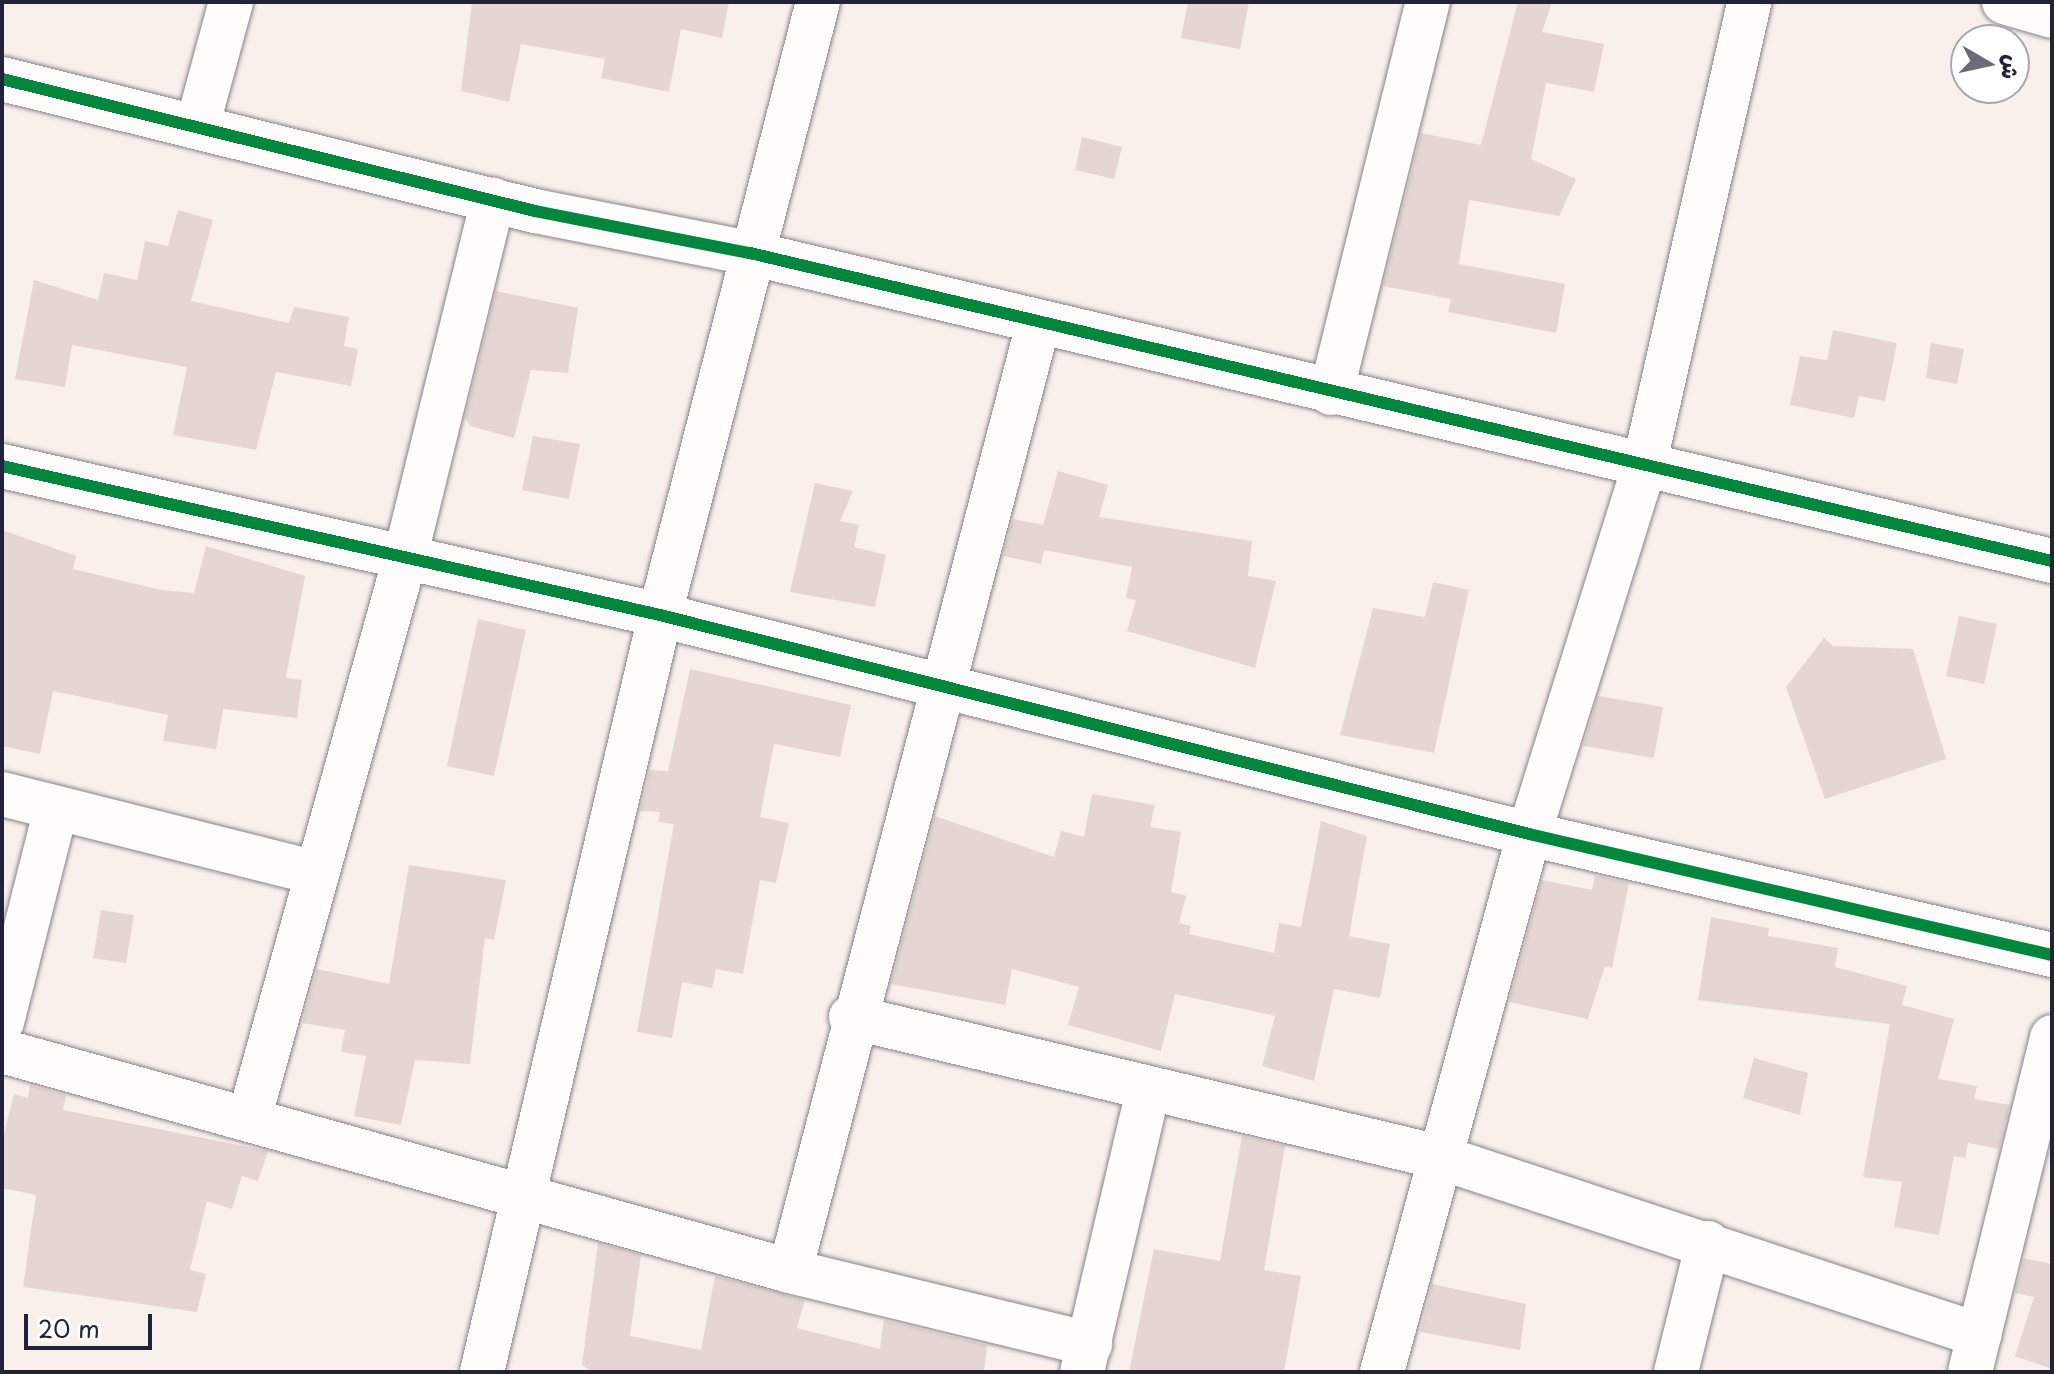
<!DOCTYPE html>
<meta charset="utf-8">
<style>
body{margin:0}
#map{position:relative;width:2054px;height:1374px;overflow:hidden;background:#f9f0ec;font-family:"Playpen Sans","Playpen Sans Arabic",sans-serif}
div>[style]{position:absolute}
.building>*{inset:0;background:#e5d6d3}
.roads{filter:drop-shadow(0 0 2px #878386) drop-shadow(0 0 2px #878386)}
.street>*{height:44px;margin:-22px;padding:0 22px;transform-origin:22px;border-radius:22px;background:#fefdfc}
.secondary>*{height:44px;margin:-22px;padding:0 22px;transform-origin:22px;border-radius:22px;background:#fefdfc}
.cycleway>*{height:12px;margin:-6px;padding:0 6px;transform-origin:6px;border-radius:6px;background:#00873e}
span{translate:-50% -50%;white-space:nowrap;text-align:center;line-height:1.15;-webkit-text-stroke:6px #fff;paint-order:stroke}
.frame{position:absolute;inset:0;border:4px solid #22223b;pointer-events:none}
.north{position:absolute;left:1950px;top:24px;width:80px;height:80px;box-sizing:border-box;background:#fff;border:2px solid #a7a7b1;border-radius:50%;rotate:99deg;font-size:22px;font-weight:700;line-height:32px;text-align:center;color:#22223b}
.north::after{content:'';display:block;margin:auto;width:28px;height:36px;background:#6d6a79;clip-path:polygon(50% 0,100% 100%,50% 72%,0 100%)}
.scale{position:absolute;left:24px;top:1314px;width:128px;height:36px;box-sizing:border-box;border:4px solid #22223b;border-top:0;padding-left:10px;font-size:24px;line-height:28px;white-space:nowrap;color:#22223b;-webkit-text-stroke:6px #fff;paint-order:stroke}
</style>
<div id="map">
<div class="building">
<i style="clip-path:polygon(472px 2px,729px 2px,722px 38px,681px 29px,669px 92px,601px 78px,605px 59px,521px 44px,509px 102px,461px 91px)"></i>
<i style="clip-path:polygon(1188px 2px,1249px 2px,1240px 49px,1181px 38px)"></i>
<i style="clip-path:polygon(1518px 2px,1552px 2px,1542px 32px,1604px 44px,1594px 92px,1546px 83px,1531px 159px,1576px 179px,1559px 216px,1469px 200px,1459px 264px,1565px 284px,1556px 333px,1448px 312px,1451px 299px,1383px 286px,1421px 133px,1481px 145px)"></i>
<i style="clip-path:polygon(1082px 137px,1122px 147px,1114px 179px,1075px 170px)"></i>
<i style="clip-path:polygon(178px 210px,213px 220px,191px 301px,289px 323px,294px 307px,349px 317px,344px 346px,358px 349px,351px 386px,276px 372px,256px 450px,173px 435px,187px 367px,72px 345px,65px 387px,15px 379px,34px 280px,98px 300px,104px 273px,137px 280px,145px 241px,168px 246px)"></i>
<i style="clip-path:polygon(496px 291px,578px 308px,568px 373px,531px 370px,514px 438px,470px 426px,465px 417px)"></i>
<i style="clip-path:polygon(1833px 330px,1897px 343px,1885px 401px,1859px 396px,1854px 418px,1790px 405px,1800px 356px,1827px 360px)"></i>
<i style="clip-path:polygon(1931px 343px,1964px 349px,1957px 384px,1926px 378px)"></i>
<i style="clip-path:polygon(533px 436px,580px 444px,569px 499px,522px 490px)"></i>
<i style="clip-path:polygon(1058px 471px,1108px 485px,1099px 517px,1252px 541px,1248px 576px,1276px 581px,1255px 668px,1127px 631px,1136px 600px,1126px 598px,1132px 567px,1044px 550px,1041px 564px,1003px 556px,1013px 519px,1043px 525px)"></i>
<i style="clip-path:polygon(815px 483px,853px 491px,840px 521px,859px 525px,854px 547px,886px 555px,875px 607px,790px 592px)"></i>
<i style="clip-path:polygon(2px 530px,76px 556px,73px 569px,161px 590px,194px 593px,206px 546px,305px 576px,286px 678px,302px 680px,297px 718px,223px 709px,216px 749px,163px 741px,168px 715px,53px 691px,40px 754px,2px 746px)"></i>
<i style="clip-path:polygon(1433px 582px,1469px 590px,1434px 753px,1340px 735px,1373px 608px,1425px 617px)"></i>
<i style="clip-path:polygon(1959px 616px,1997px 624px,1984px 684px,1946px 676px)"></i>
<i style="clip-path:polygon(478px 619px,526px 630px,494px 776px,447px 766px)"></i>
<i style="clip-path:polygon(1824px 638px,1833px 646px,1913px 649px,1946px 759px,1825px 799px,1786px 687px)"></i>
<i style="clip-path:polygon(690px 669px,851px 705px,840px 757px,774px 744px,760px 817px,789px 823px,776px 883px,760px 880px,743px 974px,716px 969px,712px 988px,682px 982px,672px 1038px,637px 1032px,674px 824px,658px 822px,660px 812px,640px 811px,650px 770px,668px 771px)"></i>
<i style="clip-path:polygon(1598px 696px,1663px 707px,1654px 758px,1583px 746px)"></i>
<i style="clip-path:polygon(1092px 794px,1155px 805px,1150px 827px,1181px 832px,1171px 892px,1186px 896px,1179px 923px,1191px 926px,1189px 934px,1274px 953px,1279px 923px,1301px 927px,1321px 821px,1367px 836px,1349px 936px,1390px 944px,1380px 998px,1334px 989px,1314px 1081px,1262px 1066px,1275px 1016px,1175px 994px,1161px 1051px,1068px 1025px,1079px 987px,1012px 969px,1005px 1005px,891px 984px,935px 816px,1054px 857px,1061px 831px,1084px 837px)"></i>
<i style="clip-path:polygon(409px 865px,506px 880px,494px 940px,485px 938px,470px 1064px,415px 1060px,401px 1125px,354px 1116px,366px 1056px,341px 1052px,345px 1030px,302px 1023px,317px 969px,389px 984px)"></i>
<i style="clip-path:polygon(1595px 875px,1629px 883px,1612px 968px,1605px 966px,1588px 1019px,1509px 1002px,1542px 880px,1592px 890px)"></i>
<i style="clip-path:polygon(101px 910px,134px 915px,126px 963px,93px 958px)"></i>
<i style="clip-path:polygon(1711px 917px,1769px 928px,1768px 936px,1838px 948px,1835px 967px,1907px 986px,1902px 1005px,1954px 1019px,1938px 1079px,1977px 1086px,1974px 1099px,2010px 1105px,1999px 1149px,1968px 1143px,1965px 1158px,1954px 1156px,1939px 1235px,1894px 1227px,1902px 1182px,1863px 1177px,1890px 1024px,1698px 1000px)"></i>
<i style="clip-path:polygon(1754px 1058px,1808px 1073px,1800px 1115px,1743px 1098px)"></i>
<i style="clip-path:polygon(30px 1085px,66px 1095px,63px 1110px,268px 1151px,258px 1181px,242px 1176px,232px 1209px,207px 1201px,190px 1270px,206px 1274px,197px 1312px,23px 1287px,36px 1195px,2px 1188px,2px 1142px,14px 1094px,28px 1098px)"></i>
<i style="clip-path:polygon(1242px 1136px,1285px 1146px,1264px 1270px,1301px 1276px,1284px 1372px,1129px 1372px,1154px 1249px,1220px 1261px)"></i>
<i style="clip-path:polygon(598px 1243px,641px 1255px,630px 1336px,701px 1350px,715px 1276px,805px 1300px,797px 1328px,880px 1349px,884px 1320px,987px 1345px,984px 1372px,591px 1372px,582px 1365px)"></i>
<i style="clip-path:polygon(2024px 1258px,2052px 1264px,2052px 1369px,2015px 1356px,2034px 1297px,2015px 1293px)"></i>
<i style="clip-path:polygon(1432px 1284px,1526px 1304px,1520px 1350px,1420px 1332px)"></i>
</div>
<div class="roads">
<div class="street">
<i style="left:2004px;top:2px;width:50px;rotate:16.3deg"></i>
<i style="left:197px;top:127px;width:130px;rotate:-74.8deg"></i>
<i style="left:1331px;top:393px;width:403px;rotate:-76.1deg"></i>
<i style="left:2px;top:466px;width:675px;rotate:12.76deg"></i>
<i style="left:660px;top:615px;width:896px;rotate:14.14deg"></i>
<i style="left:1529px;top:834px;width:537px;rotate:13.03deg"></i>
<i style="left:2px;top:794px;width:325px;rotate:14.1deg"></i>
<i style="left:851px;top:1017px;width:604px;rotate:13.39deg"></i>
<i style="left:1439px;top:1157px;width:569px;rotate:18.24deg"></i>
<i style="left:2px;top:1022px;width:221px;rotate:-75.8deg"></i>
<i style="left:2px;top:1051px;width:818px;rotate:15.6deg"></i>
<i style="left:790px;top:1271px;width:309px;rotate:13.7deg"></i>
<i style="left:249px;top:1119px;width:582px;rotate:-74.46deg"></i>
<i style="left:405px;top:558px;width:369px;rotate:-76.2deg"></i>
<i style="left:790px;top:1271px;width:979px;rotate:-75.32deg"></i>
<i style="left:482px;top:1372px;width:794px;rotate:-76.75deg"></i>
<i style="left:664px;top:599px;width:617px;rotate:-75.54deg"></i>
<i style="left:1082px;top:1372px;width:290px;rotate:-76.8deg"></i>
<i style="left:1382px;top:1372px;width:558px;rotate:-74.72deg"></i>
<i style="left:1529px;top:834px;width:386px;rotate:-72.6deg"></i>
<i style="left:1644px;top:466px;width:476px;rotate:-77.2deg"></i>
<i style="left:1676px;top:1372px;width:133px;rotate:-76.1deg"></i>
<i style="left:1970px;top:1372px;width:345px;rotate:-76.2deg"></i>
</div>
<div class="secondary">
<i style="left:2px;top:79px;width:549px;rotate:13.91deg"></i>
<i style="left:535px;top:211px;width:219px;rotate:11.1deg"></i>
<i style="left:750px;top:253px;width:1338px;rotate:13.31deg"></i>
</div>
</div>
<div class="cycleway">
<i style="left:2px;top:79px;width:549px;rotate:13.91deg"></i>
<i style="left:535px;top:211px;width:219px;rotate:11.1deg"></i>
<i style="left:750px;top:253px;width:1338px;rotate:13.31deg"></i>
<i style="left:2px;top:466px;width:675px;rotate:12.76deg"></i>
<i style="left:660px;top:615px;width:896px;rotate:14.14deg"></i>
<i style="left:1529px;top:834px;width:537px;rotate:13.03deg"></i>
</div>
<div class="frame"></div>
<div class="north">ش</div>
<div class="scale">20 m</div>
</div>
